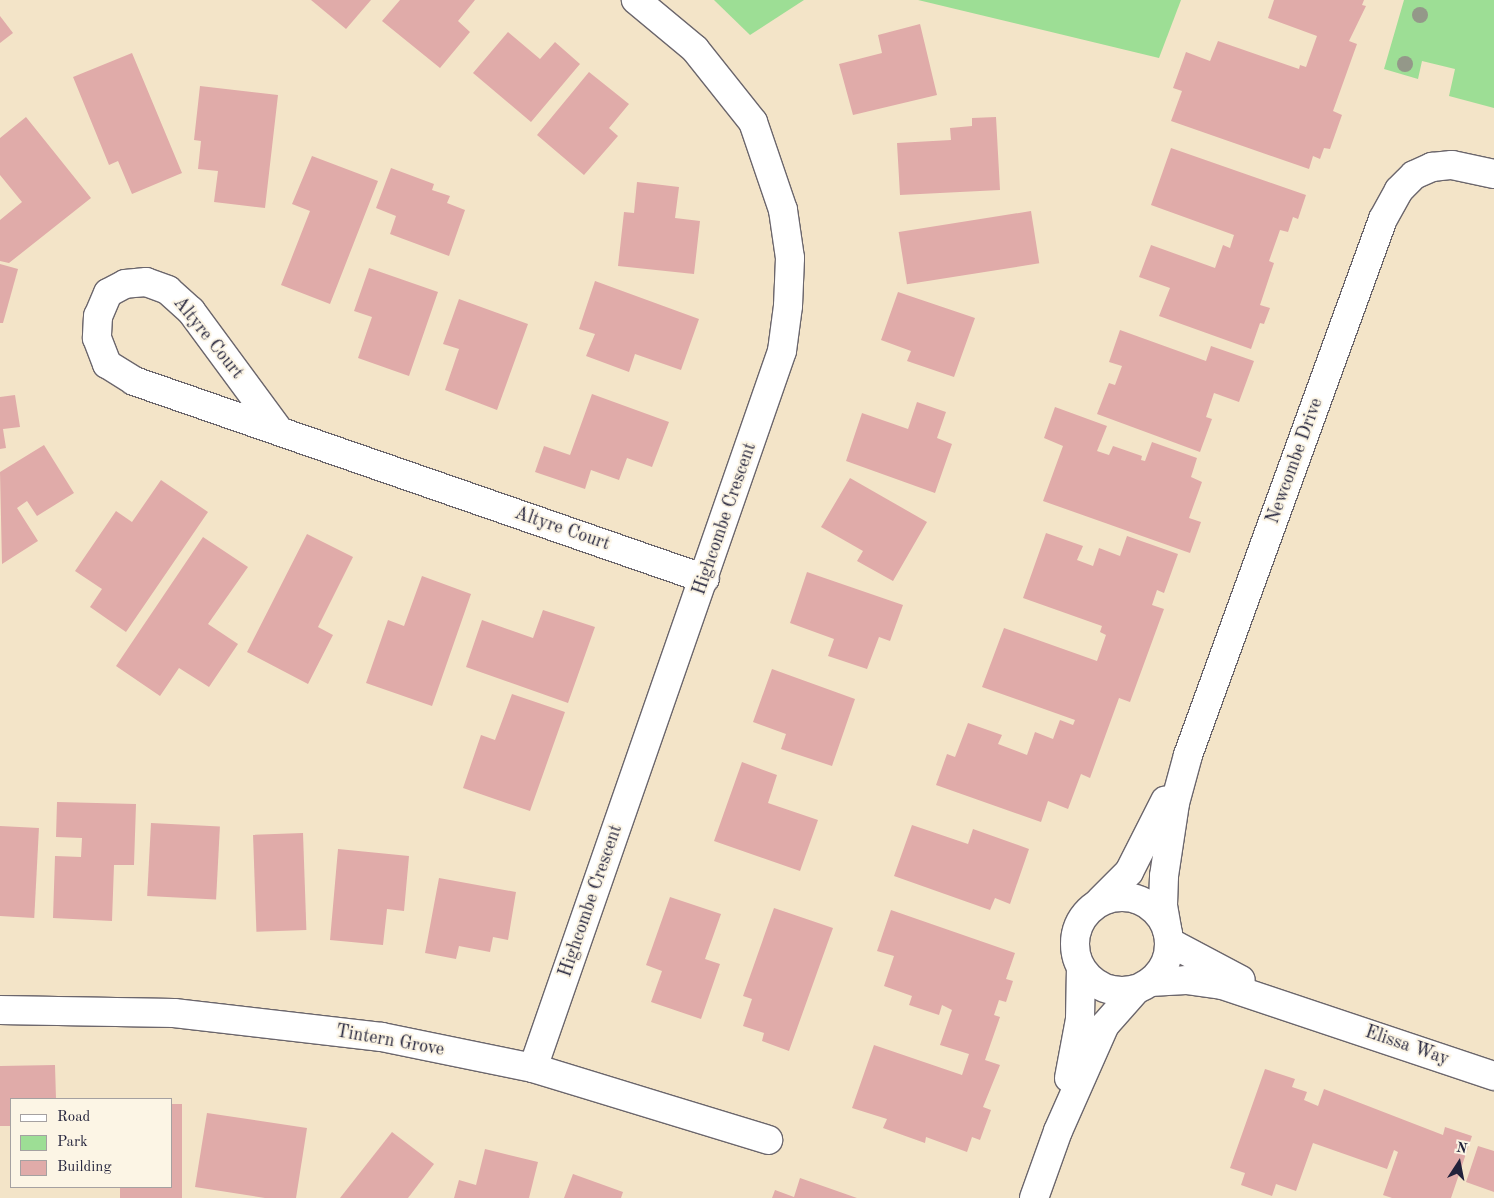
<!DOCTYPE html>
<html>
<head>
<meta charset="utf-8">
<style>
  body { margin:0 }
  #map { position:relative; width:1494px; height:1198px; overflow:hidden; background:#f3e4c8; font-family:"Old Standard TT",serif }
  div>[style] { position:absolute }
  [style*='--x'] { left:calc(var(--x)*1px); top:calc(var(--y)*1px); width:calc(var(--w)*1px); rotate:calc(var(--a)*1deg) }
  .green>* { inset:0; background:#9dde95 }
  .building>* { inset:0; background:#e0aba9; transform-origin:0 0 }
  .roads { filter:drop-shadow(1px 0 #6b666c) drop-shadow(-1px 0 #6b666c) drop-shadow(0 1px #6b666c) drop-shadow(0 -1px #6b666c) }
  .minor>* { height:28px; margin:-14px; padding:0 14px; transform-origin:14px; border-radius:14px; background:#fff }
  .minor>.ring { margin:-14px; padding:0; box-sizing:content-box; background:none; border:28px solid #fff; border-radius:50% }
  .trees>* { width:16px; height:16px; margin:-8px; border-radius:50%; background:#949889 }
  span { translate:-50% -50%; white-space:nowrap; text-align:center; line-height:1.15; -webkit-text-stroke:4px #fcf5e5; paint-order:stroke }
  .street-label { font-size:18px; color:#22223b }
  .legend { position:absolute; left:10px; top:1098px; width:162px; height:90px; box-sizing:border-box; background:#fcf5e5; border:1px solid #a5a1a1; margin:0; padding:6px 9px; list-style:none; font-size:15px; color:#22223b }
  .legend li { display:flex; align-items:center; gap:10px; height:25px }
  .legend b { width:25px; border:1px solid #a5a1a1 }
  .north { position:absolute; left:1434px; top:1138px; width:50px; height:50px; -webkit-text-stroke:4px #fcf5e5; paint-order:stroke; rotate:11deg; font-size:14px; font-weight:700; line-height:20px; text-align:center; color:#22223b }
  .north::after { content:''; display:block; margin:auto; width:18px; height:22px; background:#22223b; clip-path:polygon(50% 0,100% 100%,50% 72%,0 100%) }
</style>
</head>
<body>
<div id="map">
  <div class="green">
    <div style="clip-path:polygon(714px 0,804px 0,750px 35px)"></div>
    <div style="clip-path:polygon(918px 0,1181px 0,1159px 58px)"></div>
    <div style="clip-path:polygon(1404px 0,1494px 0,1494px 108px,1449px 96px,1455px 69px,1422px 61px,1418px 79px,1384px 69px)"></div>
  </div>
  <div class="building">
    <div style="clip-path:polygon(311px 0,371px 0,346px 29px)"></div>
    <div style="clip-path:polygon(400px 0,475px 0,458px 21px,470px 32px,440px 68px,382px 21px)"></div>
    <div style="clip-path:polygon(1274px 0,1364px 0,1362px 5px,1366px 6px,1349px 41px,1357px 44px,1333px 111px,1342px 115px,1330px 149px,1324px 148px,1320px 159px,1313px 156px,1309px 169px,1171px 121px,1182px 91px,1173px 88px,1186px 52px,1210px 61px,1218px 41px,1299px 69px,1300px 65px,1306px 67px,1317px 36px,1268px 18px)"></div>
    <div style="clip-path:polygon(0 16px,13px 33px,0 43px)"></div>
    <div style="clip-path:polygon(920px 24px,937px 95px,853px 115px,839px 64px,882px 53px,878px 35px)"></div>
    <div style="clip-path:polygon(508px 32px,540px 59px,555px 42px,580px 64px,531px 122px,473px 73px)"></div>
    <div style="clip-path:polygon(132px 53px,182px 173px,132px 194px,118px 161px,109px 165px,73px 77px)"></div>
    <div style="clip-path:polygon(589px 72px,629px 104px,609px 128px,618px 136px,584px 175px,537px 135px)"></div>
    <div style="clip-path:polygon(200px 86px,278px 95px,265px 208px,214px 202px,218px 171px,198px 169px,201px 141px,194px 140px)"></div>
    <div style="clip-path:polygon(26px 117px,91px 198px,9px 263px,0 261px,0 220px,22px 202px,0 175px,0 138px)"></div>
    <div style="clip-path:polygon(996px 117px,1000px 190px,900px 195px,897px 143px,951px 140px,950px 128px,972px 126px,972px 118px)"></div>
    <div style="clip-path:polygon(1171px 148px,1306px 195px,1298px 219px,1293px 217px,1288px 232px,1280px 230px,1269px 261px,1274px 263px,1260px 305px,1270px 308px,1264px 324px,1260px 323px,1251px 349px,1159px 316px,1170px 288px,1139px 277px,1151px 245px,1215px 268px,1223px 245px,1230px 248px,1234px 235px,1151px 205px)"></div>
    <div style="clip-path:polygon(312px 156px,378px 181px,330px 304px,281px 285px,310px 211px,292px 204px)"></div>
    <div style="clip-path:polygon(391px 168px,434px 184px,432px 190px,450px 196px,447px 203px,465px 210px,449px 256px,390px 234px,396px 216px,376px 208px)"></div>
    <div style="clip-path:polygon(637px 182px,679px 187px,675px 218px,700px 221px,694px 274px,618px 266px,624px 212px,634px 213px)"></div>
    <div style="left:1031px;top:211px;width:53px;height:134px;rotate:81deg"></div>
    <div style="clip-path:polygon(0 264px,18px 269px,3px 323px,0 323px)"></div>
    <div style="clip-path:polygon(369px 268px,438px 292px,409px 376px,358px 358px,372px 317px,354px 311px)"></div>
    <div style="clip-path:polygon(595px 281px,699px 319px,681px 370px,635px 354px,629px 372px,586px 356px,595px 334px,579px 329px)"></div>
    <div style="clip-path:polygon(898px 292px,975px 318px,954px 377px,907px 361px,911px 351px,881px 340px)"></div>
    <div style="clip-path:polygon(459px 299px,528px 324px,497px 410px,445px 390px,459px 349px,443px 344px)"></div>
    <div style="clip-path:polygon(1120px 330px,1206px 361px,1211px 346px,1254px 361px,1239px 402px,1214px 393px,1206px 417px,1212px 419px,1200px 452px,1097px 414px,1109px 383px,1115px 385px,1122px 366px,1109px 362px)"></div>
    <div style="clip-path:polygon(592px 394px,669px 422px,652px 467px,627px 458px,619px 480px,591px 470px,585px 489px,535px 472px,544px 446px,570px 455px)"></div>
    <div style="clip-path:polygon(15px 395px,20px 427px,3px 429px,6px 448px,0 449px,0 397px)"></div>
    <div style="clip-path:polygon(917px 402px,946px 412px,937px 438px,952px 444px,935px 493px,846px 461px,862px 413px,908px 429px)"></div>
    <div style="clip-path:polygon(1055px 407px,1107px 426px,1097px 451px,1109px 455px,1113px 446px,1142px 456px,1141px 460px,1145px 461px,1152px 442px,1197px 458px,1191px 477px,1202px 482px,1189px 518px,1201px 522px,1190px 553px,1043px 501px,1063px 446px,1044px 438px)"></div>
    <div style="clip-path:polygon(44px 445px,74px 493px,37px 516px,27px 501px,17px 508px,38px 541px,2px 564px,0 472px)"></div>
    <div style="clip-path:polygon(850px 478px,927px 522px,893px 581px,857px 561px,863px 551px,821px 527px)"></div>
    <div style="clip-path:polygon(161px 480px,208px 512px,126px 632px,90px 607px,102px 589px,75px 571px,116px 511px,132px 522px)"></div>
    <div style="clip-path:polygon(1046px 533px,1083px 546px,1077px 560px,1093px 566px,1099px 548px,1120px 556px,1127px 536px,1178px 554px,1164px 593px,1157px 590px,1152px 605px,1164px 609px,1130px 702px,1119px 698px,1090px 778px,1081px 774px,1068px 809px,1048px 801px,1041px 822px,936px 785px,947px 754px,955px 757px,968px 723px,1002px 735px,998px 744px,1027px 755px,1035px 732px,1053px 739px,1060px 720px,1073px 725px,1075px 720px,982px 687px,1004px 628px,1097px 661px,1106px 635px,1100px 632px,1102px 626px,1023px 598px)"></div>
    <div style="clip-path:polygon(307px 534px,353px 557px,318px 627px,333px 635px,308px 684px,247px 652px)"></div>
    <div style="clip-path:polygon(203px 537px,248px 567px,208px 624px,238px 644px,209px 687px,179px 668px,160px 696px,116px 666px)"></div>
    <div style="clip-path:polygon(807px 572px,903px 605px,890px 641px,879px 637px,867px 669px,828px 656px,834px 639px,790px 623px)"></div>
    <div style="clip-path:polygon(422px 576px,471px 594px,432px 706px,366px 683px,388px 620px,404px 626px)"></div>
    <div style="clip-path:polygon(543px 610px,595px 627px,568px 703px,466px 667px,482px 620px,533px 638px)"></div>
    <div style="clip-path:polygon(772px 669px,855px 699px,832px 766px,781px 749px,786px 734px,753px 722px)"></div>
    <div style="clip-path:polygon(512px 694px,565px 712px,530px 811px,463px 788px,481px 735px,495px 740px)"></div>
    <div style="clip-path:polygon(742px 762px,777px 775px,768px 803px,818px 820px,800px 871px,714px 841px)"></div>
    <div style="clip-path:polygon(57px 802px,136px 804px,134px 865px,114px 865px,112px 921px,53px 918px,55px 856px,81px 857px,82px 838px,56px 837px)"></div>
    <div style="left:151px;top:823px;width:69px;height:73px;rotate:3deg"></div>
    <div style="clip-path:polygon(912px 825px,968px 844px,973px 829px,1029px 849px,1010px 904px,995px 898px,990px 910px,894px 876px)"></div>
    <div style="left:0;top:826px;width:39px;height:90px;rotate:3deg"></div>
    <div style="left:303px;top:833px;width:97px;height:50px;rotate:88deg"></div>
    <div style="clip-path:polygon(338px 849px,409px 856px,404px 911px,387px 909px,383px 945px,330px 940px)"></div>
    <div style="clip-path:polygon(439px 878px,516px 892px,508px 940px,493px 937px,490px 952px,459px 946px,456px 959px,425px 953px)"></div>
    <div style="clip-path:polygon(670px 897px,721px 914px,705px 959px,720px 964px,701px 1019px,651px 1002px,662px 971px,646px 965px)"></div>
    <div style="clip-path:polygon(774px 908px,833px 928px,789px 1051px,762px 1041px,764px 1033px,743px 1026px,752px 999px,743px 996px)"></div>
    <div style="clip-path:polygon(891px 910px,1015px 953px,1006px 979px,1013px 981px,1006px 1002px,999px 1000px,994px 1015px,1000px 1017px,985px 1060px,1000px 1065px,983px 1107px,991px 1110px,980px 1140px,972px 1137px,967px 1152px,926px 1137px,925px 1143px,883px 1128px,887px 1119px,852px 1108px,874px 1045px,962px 1075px,969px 1054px,940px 1045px,952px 1010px,942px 1005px,939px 1015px,909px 1005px,912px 996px,884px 986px,894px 956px,877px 951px)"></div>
    <div style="clip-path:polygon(55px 1065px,56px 1099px,11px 1099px,11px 1126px,0 1126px,0 1066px)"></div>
    <div style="clip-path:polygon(1265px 1069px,1295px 1079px,1292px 1087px,1307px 1092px,1304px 1100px,1318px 1106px,1324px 1089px,1443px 1135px,1445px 1127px,1472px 1136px,1451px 1198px,1392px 1198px,1383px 1195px,1398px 1152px,1394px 1150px,1387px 1169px,1313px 1143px,1296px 1191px,1276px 1184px,1272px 1196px,1241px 1185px,1245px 1173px,1230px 1168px)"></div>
    <div style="clip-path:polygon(171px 1104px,182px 1104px,182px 1198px,120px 1198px,120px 1187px,171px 1187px)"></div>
    <div style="clip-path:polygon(207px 1113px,307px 1128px,296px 1198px,265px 1198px,195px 1187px)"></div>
    <div style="clip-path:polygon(392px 1132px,434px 1164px,408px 1198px,340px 1198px)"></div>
    <div style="clip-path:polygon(1478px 1146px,1494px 1151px,1494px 1192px,1466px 1182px)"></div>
    <div style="clip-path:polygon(485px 1149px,538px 1162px,529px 1198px,454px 1198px,459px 1180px,476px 1185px)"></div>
    <div style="clip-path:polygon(573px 1174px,623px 1192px,621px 1198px,564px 1198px)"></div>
    <div style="clip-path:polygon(800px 1178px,857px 1198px,772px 1198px,775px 1190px,794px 1197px)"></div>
  </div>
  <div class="roads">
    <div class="minor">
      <div style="--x:278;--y:429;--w:147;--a:-126.4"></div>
      <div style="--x:191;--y:311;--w:31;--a:-138"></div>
      <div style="--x:168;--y:290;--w:23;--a:-160"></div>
      <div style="--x:146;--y:282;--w:21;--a:175"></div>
      <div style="--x:125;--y:284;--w:19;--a:152"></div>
      <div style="--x:108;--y:293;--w:25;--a:113"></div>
      <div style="--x:98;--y:316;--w:22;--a:93"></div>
      <div style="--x:97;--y:338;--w:28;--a:69"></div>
      <div style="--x:107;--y:364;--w:32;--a:32"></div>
      <div style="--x:134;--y:381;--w:604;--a:19.12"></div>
      <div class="ring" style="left:1075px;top:897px;width:66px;height:66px"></div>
      <div style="--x:1100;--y:901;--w:41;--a:-45"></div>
      <div style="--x:1129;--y:872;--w:80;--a:-63.1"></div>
      <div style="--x:1168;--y:934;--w:29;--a:-100"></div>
      <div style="--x:1163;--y:905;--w:29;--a:-88"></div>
      <div style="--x:1164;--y:876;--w:74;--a:-81.4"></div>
      <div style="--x:1175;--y:803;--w:50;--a:-74.8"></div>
      <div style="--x:1188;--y:755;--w:570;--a:-70.01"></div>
      <div style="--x:1383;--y:219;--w:33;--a:-61"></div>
      <div style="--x:1399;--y:190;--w:21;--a:-45"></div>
      <div style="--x:1414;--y:175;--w:20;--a:-24"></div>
      <div style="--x:1432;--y:167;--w:20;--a:-6"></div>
      <div style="--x:1452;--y:165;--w:43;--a:12.1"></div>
      <div style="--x:1169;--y:942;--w:81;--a:27.8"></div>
      <div style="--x:1150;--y:982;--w:36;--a:-3"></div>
      <div style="--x:1186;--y:980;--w:36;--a:8"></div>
      <div style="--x:1222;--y:985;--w:287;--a:18.5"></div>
      <div style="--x:0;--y:1010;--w:174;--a:1"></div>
      <div style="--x:174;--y:1013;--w:209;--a:6.6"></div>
      <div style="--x:382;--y:1037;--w:154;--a:11.6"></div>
      <div style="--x:533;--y:1068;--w:246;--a:17"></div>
      <div style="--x:533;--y:1068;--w:759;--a:-70.85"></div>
      <div style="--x:782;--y:351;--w:45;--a:-82.4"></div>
      <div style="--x:788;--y:306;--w:48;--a:-87.6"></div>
      <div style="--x:790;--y:258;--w:49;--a:-98.3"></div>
      <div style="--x:783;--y:210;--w:93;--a:-108.8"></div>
      <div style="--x:753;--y:122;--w:93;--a:-128.5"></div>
      <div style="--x:695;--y:49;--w:77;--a:-140.3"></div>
      <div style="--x:1069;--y:1078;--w:60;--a:-79.4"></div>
      <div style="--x:1080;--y:1019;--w:50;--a:-88.9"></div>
      <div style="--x:1034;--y:1198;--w:71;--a:-70.3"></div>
      <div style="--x:1058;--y:1131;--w:116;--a:-66.1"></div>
      <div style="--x:1105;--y:1025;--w:47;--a:-48.5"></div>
    </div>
  </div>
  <div class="trees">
    <div style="left:1420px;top:15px"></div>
    <div style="left:1405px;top:64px"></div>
  </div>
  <div class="street-label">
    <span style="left:208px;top:338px;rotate:51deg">Altyre Court</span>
    <span style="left:1295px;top:461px;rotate:-70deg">Newcombe Drive</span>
    <span style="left:725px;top:519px;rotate:-71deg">Highcombe Crescent</span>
    <span style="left:562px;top:529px;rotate:19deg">Altyre Court</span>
    <span style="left:591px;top:901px;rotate:-71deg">Highcombe Crescent</span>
    <span style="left:390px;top:1041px;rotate:10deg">Tintern Grove</span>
    <span style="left:1407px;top:1046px;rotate:19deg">Elissa Way</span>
  </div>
  <ul class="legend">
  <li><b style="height:6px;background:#fff"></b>Road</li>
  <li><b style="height:14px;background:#9dde95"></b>Park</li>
  <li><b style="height:14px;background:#e0aba9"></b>Building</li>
  </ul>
  <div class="north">N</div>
</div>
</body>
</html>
